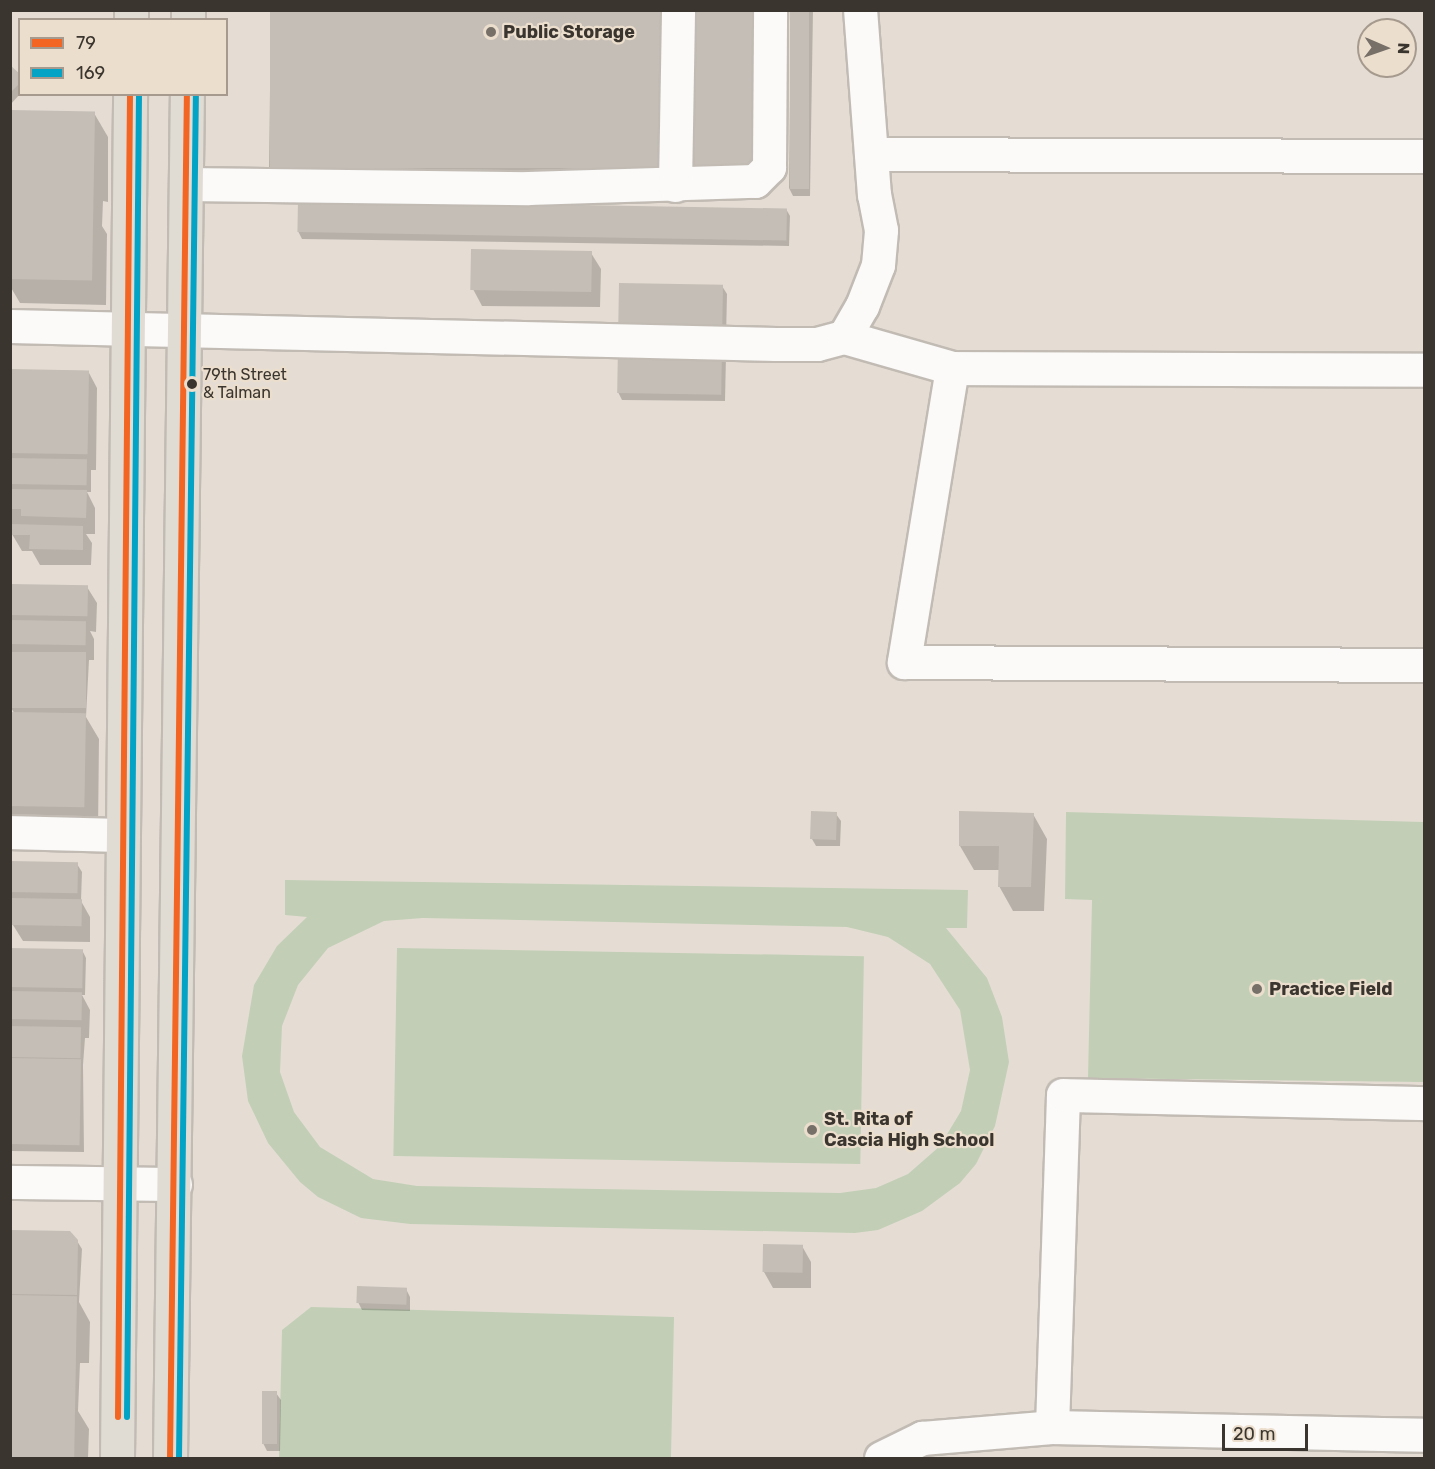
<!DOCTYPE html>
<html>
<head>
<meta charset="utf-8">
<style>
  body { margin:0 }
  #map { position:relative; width:1435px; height:1469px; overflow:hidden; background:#e5ddd4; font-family:Rubik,sans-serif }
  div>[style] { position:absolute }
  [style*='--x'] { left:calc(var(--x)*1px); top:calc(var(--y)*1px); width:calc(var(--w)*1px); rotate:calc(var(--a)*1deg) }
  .green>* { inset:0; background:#c2cfb6; transform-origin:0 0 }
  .shadow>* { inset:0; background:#0003 }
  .building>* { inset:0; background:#c4beb6; transform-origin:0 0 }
  .roads { filter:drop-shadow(2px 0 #c1bbb4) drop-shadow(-2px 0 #c1bbb4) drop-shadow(0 2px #c1bbb4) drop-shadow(0 -2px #c1bbb4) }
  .minor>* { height:33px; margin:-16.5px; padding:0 16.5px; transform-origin:16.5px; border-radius:16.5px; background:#fbfaf9 }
  .major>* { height:33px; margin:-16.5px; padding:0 16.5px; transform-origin:16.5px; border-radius:16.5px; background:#e0dcd4 }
  .bus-1>* { height:6px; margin:-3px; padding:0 3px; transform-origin:3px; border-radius:3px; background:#f26522 }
  .bus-2>* { height:6px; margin:-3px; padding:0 3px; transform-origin:3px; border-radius:3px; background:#03a3c6 }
  .dots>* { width:16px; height:16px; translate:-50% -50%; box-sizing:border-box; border:3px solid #ecdecd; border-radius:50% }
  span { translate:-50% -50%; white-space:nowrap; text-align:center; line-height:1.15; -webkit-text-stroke:4.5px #ecdecd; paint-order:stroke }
  .bus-label { font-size:16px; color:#3a352e }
  .left { translate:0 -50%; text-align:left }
  .poi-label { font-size:18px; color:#3a352e; font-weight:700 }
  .frame { position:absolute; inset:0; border:12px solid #3a352e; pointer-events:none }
  .legend { position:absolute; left:18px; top:18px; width:210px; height:78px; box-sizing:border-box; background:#ecdecd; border:2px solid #a59a8d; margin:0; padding:8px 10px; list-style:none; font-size:18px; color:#3a352e }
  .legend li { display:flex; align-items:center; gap:12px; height:30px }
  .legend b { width:30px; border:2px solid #a59a8d }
  .north { position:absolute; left:1357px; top:18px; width:60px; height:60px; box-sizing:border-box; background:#ecdecd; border:2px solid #a59a8d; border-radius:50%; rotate:92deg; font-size:16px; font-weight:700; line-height:24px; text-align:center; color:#3a352e }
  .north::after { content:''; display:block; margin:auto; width:21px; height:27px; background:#767068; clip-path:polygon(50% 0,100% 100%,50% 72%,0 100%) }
  .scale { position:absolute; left:1222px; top:1424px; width:86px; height:27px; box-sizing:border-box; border:3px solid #3a352e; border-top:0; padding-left:8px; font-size:18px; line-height:21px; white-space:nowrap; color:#3a352e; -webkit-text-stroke:4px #ecdecd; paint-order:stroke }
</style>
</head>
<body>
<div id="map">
  <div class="green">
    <div style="clip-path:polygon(1066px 812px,1424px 822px,1424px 1082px,1088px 1078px,1092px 900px,1065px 899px)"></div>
    <div style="clip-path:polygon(evenodd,285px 880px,968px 890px,967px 928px,946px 928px,987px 978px,1002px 1017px,1009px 1062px,995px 1126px,976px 1164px,960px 1183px,922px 1211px,878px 1230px,855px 1233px,410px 1224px,361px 1218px,318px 1197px,300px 1182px,268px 1143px,248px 1101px,242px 1056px,254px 985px,277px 946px,307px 917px,285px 915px,285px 880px,423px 918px,847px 927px,888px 937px,930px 964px,960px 1010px,970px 1070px,961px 1111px,940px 1146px,908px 1174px,876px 1188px,840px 1193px,417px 1186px,373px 1179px,320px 1147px,294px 1112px,280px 1072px,282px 1026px,298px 985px,328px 948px,384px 921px,423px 918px)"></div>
    <div style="left:397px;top:948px;width:467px;height:208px;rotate:1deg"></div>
    <div style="clip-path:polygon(311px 1307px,674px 1317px,671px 1458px,279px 1458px,282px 1330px)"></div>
  </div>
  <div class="shadow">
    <div style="clip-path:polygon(271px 10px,669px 10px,666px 190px,278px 184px,269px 168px)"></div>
    <div style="clip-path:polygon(791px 10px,813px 10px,810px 196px,793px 196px,789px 188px)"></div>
    <div style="clip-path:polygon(10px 67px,20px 76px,20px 94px,10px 105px)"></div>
    <div style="clip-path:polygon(94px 113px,108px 137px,108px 202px,103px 201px,102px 226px,107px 234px,106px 305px,20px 303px,10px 286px,10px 208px)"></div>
    <div style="clip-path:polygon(786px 209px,790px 216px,789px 246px,302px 239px,298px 231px)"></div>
    <div style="clip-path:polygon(591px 253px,601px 269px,600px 307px,482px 306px,473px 289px)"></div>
    <div style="clip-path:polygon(722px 286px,727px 294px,726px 339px,624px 337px)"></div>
    <div style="clip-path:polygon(726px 356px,725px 401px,622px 400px,618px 392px)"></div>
    <div style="clip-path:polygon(10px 370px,88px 371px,97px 388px,96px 470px,91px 470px,91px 492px,87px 492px,95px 508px,95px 534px,86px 534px,92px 543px,91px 565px,40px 565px,32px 551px,22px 551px,12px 534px)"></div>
    <div style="clip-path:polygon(10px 585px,87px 587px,97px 603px,96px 632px,90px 631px,94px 639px,94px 660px,89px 660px,86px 717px,99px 739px,98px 832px,10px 830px,10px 714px,15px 714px,11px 708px)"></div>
    <div style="clip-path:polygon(836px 814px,841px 821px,840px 846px,816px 846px,812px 839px)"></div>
    <div style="clip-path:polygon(1033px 814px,1047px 839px,1044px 911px,1013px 911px,999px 886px,1000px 870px,974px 870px,960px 846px)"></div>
    <div style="clip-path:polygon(10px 863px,77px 864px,82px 872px,81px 901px,90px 917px,90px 942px,23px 941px,13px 925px)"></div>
    <div style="clip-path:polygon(10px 949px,82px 950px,86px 958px,85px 995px,82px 995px,90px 1010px,89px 1038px,85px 1038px,83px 1065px,84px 1152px,10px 1151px)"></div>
    <div style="clip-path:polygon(10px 1232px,77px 1241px,82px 1249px,79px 1302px,90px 1322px,89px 1363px,80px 1363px,78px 1411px,89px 1429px,88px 1458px,10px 1458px)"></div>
    <div style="clip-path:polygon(802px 1246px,811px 1262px,811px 1288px,773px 1288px,764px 1272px)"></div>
    <div style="clip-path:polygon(406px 1289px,410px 1297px,410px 1311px,362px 1310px,358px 1302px)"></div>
    <div style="clip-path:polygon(276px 1393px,281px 1400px,280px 1451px,267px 1451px,263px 1443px)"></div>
  </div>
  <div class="building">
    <div style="left:270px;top:10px;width:390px;height:158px"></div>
    <div style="left:692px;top:10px;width:65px;height:156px"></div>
    <div style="left:790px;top:10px;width:19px;height:179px"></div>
    <div style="clip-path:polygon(10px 65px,20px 74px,20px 83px,10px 93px)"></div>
    <div style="left:10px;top:110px;width:85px;height:169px;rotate:1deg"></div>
    <div style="left:298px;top:200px;width:489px;height:32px;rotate:1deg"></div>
    <div style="left:471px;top:249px;width:121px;height:41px;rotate:1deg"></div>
    <div style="left:619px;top:283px;width:104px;height:47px;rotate:1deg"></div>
    <div style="left:618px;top:346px;width:104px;height:47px;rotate:1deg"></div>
    <div style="left:10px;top:369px;width:79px;height:84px;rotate:1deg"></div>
    <div style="left:10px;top:458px;width:77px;height:26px;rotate:1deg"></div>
    <div style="clip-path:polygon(10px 489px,87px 490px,86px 518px,21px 516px,21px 509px,10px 509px)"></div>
    <div style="clip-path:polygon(11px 524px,83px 526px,83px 550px,29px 549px,30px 535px,11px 535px)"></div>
    <div style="left:10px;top:584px;width:78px;height:31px;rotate:1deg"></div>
    <div style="left:10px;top:620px;width:76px;height:24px;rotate:1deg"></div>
    <div style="left:11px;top:652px;width:75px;height:56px"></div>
    <div style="left:10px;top:712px;width:76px;height:94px;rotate:1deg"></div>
    <div style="left:811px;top:811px;width:26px;height:28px;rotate:2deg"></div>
    <div style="clip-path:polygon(959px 811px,1034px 813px,1031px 887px,998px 887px,999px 846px,959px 846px)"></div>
    <div style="left:10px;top:861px;width:68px;height:31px;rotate:1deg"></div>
    <div style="left:12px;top:898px;width:70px;height:27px;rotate:1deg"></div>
    <div style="left:10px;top:948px;width:73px;height:39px;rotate:1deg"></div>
    <div style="left:10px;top:991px;width:72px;height:28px;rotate:1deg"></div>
    <div style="left:10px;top:1026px;width:71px;height:31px;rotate:1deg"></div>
    <div style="left:10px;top:1058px;width:71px;height:86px;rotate:1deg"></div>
    <div style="clip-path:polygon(10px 1230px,70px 1231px,78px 1240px,77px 1295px,10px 1294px)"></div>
    <div style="left:763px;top:1244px;width:40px;height:28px;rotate:1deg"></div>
    <div style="left:357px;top:1286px;width:50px;height:17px;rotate:2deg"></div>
    <div style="left:10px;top:1295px;width:67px;height:163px;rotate:1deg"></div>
    <div style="left:262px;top:1391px;width:15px;height:53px"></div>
  </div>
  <div class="roads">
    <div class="minor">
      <div style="--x:871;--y:154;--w:553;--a:0.21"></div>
      <div style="--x:186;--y:184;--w:342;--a:0.7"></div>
      <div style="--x:528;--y:188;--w:227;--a:-1.8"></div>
      <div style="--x:755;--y:181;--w:20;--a:-45"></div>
      <div style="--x:769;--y:167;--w:157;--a:-89.6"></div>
      <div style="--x:675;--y:185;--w:175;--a:-89"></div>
      <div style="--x:10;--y:326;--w:766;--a:1.35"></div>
      <div style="--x:776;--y:344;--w:41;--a:0"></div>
      <div style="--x:817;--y:344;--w:28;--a:-15"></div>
      <div style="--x:844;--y:337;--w:36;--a:-60"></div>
      <div style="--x:862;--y:306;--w:44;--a:-68.7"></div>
      <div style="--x:878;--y:265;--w:35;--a:-85"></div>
      <div style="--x:881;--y:230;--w:36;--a:-101"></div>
      <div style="--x:874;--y:195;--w:186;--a:-94.3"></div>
      <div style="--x:844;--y:337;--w:112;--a:16"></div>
      <div style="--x:952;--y:368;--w:472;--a:0.2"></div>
      <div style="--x:952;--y:368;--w:298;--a:99.3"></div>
      <div style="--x:904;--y:662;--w:520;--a:0.33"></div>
      <div style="--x:10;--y:832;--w:113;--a:1.5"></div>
      <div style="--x:10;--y:1182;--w:165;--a:0.7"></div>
      <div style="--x:1052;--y:1427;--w:332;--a:-88.1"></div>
      <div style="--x:1063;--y:1095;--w:361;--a:1.3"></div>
      <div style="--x:881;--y:1458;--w:46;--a:-26"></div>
      <div style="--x:922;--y:1438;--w:130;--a:-4.8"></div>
      <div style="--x:1052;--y:1427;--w:372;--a:1.2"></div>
    </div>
    <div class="major">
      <div style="--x:188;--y:10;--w:10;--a:90"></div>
      <div style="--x:131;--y:20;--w:10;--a:-90"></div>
      <div style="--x:117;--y:1458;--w:1364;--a:-89.45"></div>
      <div style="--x:170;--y:1458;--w:1364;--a:-89.29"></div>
    </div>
  </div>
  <div class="bus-1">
    <div style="--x:118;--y:1417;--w:1323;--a:-89.48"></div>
    <div style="--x:170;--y:1458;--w:1364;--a:-89.29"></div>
  </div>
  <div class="bus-2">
    <div style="--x:127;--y:1417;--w:1323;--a:-89.48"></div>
    <div style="--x:179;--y:1458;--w:1364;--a:-89.29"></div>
  </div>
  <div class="dots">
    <div style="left:491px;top:32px;background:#767068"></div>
    <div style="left:192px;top:384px;background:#3a352e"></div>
    <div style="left:1257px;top:989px;background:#767068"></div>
    <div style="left:812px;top:1130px;background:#767068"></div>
  </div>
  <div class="bus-label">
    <span class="left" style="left:203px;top:384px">79th Street<br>&amp; Talman</span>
  </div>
  <div class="poi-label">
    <span class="left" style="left:503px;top:32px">Public Storage</span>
    <span class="left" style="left:1269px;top:989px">Practice Field</span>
    <span class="left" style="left:824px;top:1130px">St. Rita of<br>Cascia High School</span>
  </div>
  <div class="frame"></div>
  <ul class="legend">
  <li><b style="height:8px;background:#f26522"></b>79</li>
  <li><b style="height:8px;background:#03a3c6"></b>169</li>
  </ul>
  <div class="north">N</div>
  <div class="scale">20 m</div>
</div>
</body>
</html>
